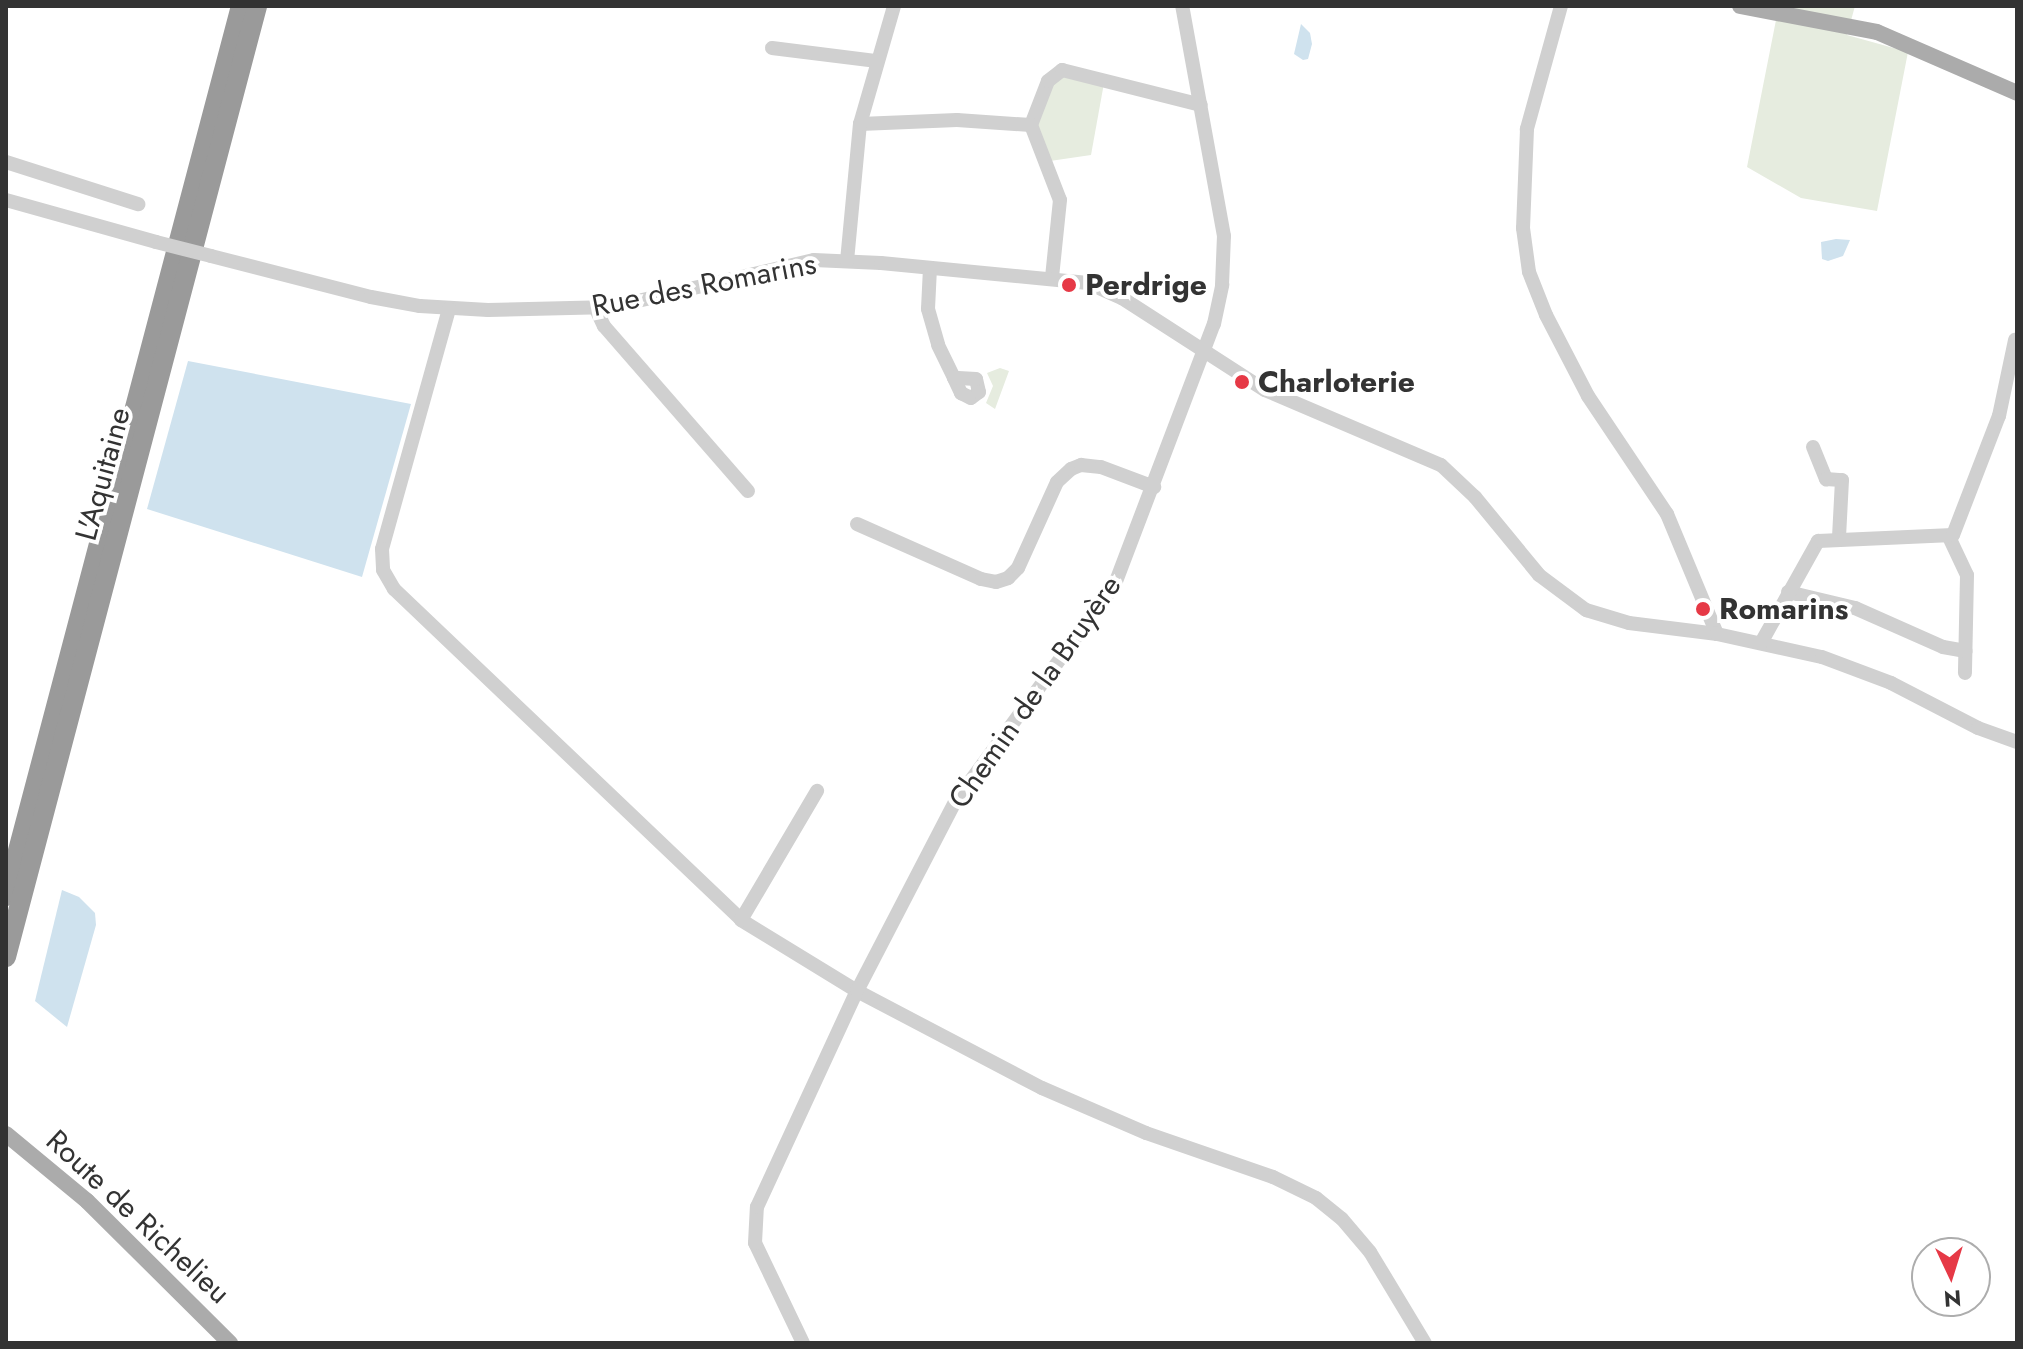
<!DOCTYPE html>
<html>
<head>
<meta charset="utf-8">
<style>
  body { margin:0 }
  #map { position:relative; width:2023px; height:1349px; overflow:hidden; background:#fff; font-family:Jost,sans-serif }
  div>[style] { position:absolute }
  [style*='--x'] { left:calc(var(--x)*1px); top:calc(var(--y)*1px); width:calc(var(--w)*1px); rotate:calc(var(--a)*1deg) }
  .green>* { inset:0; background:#e6ecdf }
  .water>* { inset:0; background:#cfe2ee }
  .minor>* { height:14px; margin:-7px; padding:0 7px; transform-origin:7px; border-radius:7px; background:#d0d0d0 }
  .major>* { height:16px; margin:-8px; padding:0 8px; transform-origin:8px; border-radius:8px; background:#ababab }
  .highway>* { height:20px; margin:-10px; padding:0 10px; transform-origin:10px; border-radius:10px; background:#9a9a9a }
  .minor-bridge>* { height:14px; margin:-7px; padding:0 7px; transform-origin:7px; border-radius:7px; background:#d0d0d0 }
  .dots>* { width:22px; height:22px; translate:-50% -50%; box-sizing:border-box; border:4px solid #fff; border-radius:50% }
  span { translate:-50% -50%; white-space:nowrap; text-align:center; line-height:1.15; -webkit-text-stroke:8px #fff; paint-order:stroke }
  .street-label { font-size:30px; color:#333 }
  .poi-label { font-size:30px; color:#333; font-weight:700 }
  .left { translate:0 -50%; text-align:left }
  .frame { position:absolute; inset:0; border:8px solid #333; pointer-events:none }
  .north { position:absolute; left:1911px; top:1237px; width:80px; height:80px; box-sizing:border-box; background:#fff; border:2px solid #adadad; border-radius:50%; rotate:176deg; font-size:22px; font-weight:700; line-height:32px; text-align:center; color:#333 }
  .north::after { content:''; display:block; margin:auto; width:28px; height:36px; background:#e63946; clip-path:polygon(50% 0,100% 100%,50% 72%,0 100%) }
</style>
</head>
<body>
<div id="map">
  <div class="green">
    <div style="clip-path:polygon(1752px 6px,1855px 6px,1847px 35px,1908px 52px,1877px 211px,1801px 198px,1747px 167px,1777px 15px)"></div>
    <div style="clip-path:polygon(1059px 75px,1104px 83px,1091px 155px,1050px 161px,1037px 131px,1039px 111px)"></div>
    <div style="clip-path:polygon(1000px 368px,1009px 371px,995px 409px,986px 403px,993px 386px,987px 373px)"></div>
  </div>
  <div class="water">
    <div style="clip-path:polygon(1301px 24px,1310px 33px,1312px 44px,1308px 59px,1303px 60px,1294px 54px)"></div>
    <div style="clip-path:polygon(1836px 239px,1850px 240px,1843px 256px,1828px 261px,1822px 259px,1821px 242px)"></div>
    <div style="clip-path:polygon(188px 361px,411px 404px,362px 577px,147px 509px)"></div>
    <div style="clip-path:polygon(62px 890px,79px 897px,95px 913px,96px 925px,67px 1027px,35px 1001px)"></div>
  </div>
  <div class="minor">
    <div style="--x:1561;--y:6;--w:128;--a:105.5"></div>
    <div style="--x:1527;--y:129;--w:99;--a:92.3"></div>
    <div style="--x:1523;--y:228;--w:44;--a:82.2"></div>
    <div style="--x:1529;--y:272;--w:46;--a:68.4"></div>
    <div style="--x:1546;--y:315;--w:91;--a:62.6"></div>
    <div style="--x:1588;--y:396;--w:142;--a:56.2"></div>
    <div style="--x:1667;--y:514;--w:130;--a:67.4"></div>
    <div style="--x:772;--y:48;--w:106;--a:7.1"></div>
    <div style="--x:860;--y:124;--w:97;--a:-2.4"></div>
    <div style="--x:957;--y:120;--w:74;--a:3.9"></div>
    <div style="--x:1031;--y:125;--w:47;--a:-68.9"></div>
    <div style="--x:1048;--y:81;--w:18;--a:-38"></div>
    <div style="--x:1062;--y:70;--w:143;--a:14.1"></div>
    <div style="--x:1031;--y:125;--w:80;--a:68.9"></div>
    <div style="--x:1060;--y:200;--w:78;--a:95.9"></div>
    <div style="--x:6;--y:162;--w:139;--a:17.7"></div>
    <div style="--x:6;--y:200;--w:156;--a:15.6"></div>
    <div style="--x:211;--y:256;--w:165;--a:14.4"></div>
    <div style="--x:371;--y:297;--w:50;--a:10.4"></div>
    <div style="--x:420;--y:306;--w:68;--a:3.4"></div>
    <div style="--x:488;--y:310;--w:124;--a:-1.4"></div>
    <div style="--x:612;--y:307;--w:207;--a:-13.1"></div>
    <div style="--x:814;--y:260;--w:67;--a:2.6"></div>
    <div style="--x:881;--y:263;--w:208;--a:5.5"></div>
    <div style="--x:1088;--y:283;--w:37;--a:24"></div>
    <div style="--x:1122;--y:298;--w:170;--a:32.8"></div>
    <div style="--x:1265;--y:390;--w:191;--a:23.1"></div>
    <div style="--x:1441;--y:465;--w:47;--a:43.3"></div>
    <div style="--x:1475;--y:497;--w:101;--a:50.6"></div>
    <div style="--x:1539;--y:575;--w:59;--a:36.7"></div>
    <div style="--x:1586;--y:610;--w:45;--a:16.8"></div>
    <div style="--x:1629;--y:623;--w:89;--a:7.1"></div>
    <div style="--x:1717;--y:634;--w:107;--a:12.4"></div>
    <div style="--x:1822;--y:657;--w:74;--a:20.6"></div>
    <div style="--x:1891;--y:683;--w:98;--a:27.3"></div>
    <div style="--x:1978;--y:728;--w:41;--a:19.7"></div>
    <div style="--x:847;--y:261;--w:138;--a:-84.6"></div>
    <div style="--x:860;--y:124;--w:123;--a:-73.9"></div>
    <div style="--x:930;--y:268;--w:41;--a:92.8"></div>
    <div style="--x:928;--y:309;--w:37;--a:74"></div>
    <div style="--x:938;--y:345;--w:37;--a:64"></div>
    <div style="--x:954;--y:378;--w:17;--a:65"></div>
    <div style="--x:961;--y:393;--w:11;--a:27"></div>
    <div style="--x:971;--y:398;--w:10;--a:-37"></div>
    <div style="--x:979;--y:392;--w:13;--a:-103"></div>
    <div style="--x:976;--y:379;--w:22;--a:-177"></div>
    <div style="--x:449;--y:309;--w:249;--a:105.6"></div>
    <div style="--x:382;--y:549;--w:21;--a:87"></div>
    <div style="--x:383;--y:570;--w:22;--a:60"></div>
    <div style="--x:394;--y:589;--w:480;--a:43.6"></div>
    <div style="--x:741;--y:920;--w:136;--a:31.5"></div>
    <div style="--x:857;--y:991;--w:209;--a:27.7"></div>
    <div style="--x:1042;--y:1088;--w:113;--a:23.4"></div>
    <div style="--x:1146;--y:1133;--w:134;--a:19.1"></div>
    <div style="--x:1273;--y:1177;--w:48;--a:26"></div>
    <div style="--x:1316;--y:1198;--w:33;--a:39"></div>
    <div style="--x:1342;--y:1219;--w:43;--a:49.7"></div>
    <div style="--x:1370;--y:1252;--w:106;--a:58.9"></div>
    <div style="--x:596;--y:309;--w:19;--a:65"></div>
    <div style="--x:604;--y:326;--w:219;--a:48.9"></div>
    <div style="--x:1813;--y:447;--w:35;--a:68"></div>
    <div style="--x:1826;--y:479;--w:16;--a:4"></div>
    <div style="--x:1842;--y:480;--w:58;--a:93"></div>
    <div style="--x:857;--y:524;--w:136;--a:23.9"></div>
    <div style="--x:981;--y:579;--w:15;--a:11"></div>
    <div style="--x:996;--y:582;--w:13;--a:-18"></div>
    <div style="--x:1008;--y:578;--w:14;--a:-45"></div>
    <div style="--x:1018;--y:568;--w:94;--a:-65.6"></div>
    <div style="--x:1057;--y:482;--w:19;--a:-43"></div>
    <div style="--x:1071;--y:469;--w:11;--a:-22"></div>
    <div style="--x:1081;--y:465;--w:20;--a:6"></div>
    <div style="--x:1101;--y:467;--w:57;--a:20.7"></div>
    <div style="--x:1949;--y:537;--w:42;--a:64.7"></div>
    <div style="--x:1967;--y:575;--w:98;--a:91.2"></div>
    <div style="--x:1788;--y:592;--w:69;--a:13.4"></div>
    <div style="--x:1855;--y:608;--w:96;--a:23.9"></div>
    <div style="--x:1943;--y:647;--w:23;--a:10"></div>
    <div style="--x:1761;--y:643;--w:117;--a:-60.8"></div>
    <div style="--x:1818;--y:541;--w:135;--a:-2.5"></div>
    <div style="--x:1953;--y:535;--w:128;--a:-68.9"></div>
    <div style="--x:1999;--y:416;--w:78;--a:-78.1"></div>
    <div style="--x:741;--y:920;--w:150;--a:-59.5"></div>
    <div style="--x:803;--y:1343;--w:111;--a:-115.6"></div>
    <div style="--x:755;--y:1243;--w:36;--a:-87"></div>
    <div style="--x:757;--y:1207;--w:238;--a:-65.2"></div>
    <div style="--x:857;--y:991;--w:213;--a:-62.6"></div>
    <div style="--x:955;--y:802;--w:270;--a:-53.7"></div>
    <div style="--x:1115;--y:584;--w:278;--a:-69.2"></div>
    <div style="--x:1214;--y:324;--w:40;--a:-78"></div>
    <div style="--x:1222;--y:285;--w:49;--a:-87.7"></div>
    <div style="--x:1224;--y:236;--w:234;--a:-100.3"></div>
  </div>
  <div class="major">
    <div style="--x:1740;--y:6;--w:139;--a:10.7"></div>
    <div style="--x:1877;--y:32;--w:153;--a:23.5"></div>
    <div style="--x:6;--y:1134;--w:105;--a:39.6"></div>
    <div style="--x:87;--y:1201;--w:202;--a:44.8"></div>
  </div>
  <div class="highway">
    <div style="--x:6;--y:896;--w:921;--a:-75.21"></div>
    <div style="--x:6;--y:957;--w:984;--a:-75.21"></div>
  </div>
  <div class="minor-bridge">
    <div style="--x:156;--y:242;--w:57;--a:14.3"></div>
  </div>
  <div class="dots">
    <div style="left:1069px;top:285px;background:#e63946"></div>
    <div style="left:1242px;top:382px;background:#e63946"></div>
    <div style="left:1703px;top:609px;background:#e63946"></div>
  </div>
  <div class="street-label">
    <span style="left:704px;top:285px;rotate:-11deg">Rue des Romarins</span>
    <span style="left:103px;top:474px;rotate:-75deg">L'Aquitaine</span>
    <span style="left:1035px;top:692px;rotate:-55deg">Chemin de la Bruyère</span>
    <span style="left:138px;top:1217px;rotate:43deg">Route de Richelieu</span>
  </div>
  <div class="poi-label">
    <span class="left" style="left:1085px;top:285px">Perdrige</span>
    <span class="left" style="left:1258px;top:382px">Charloterie</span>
    <span class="left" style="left:1719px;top:609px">Romarins</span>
  </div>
  <div class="frame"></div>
  <div class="north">N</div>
</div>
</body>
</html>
